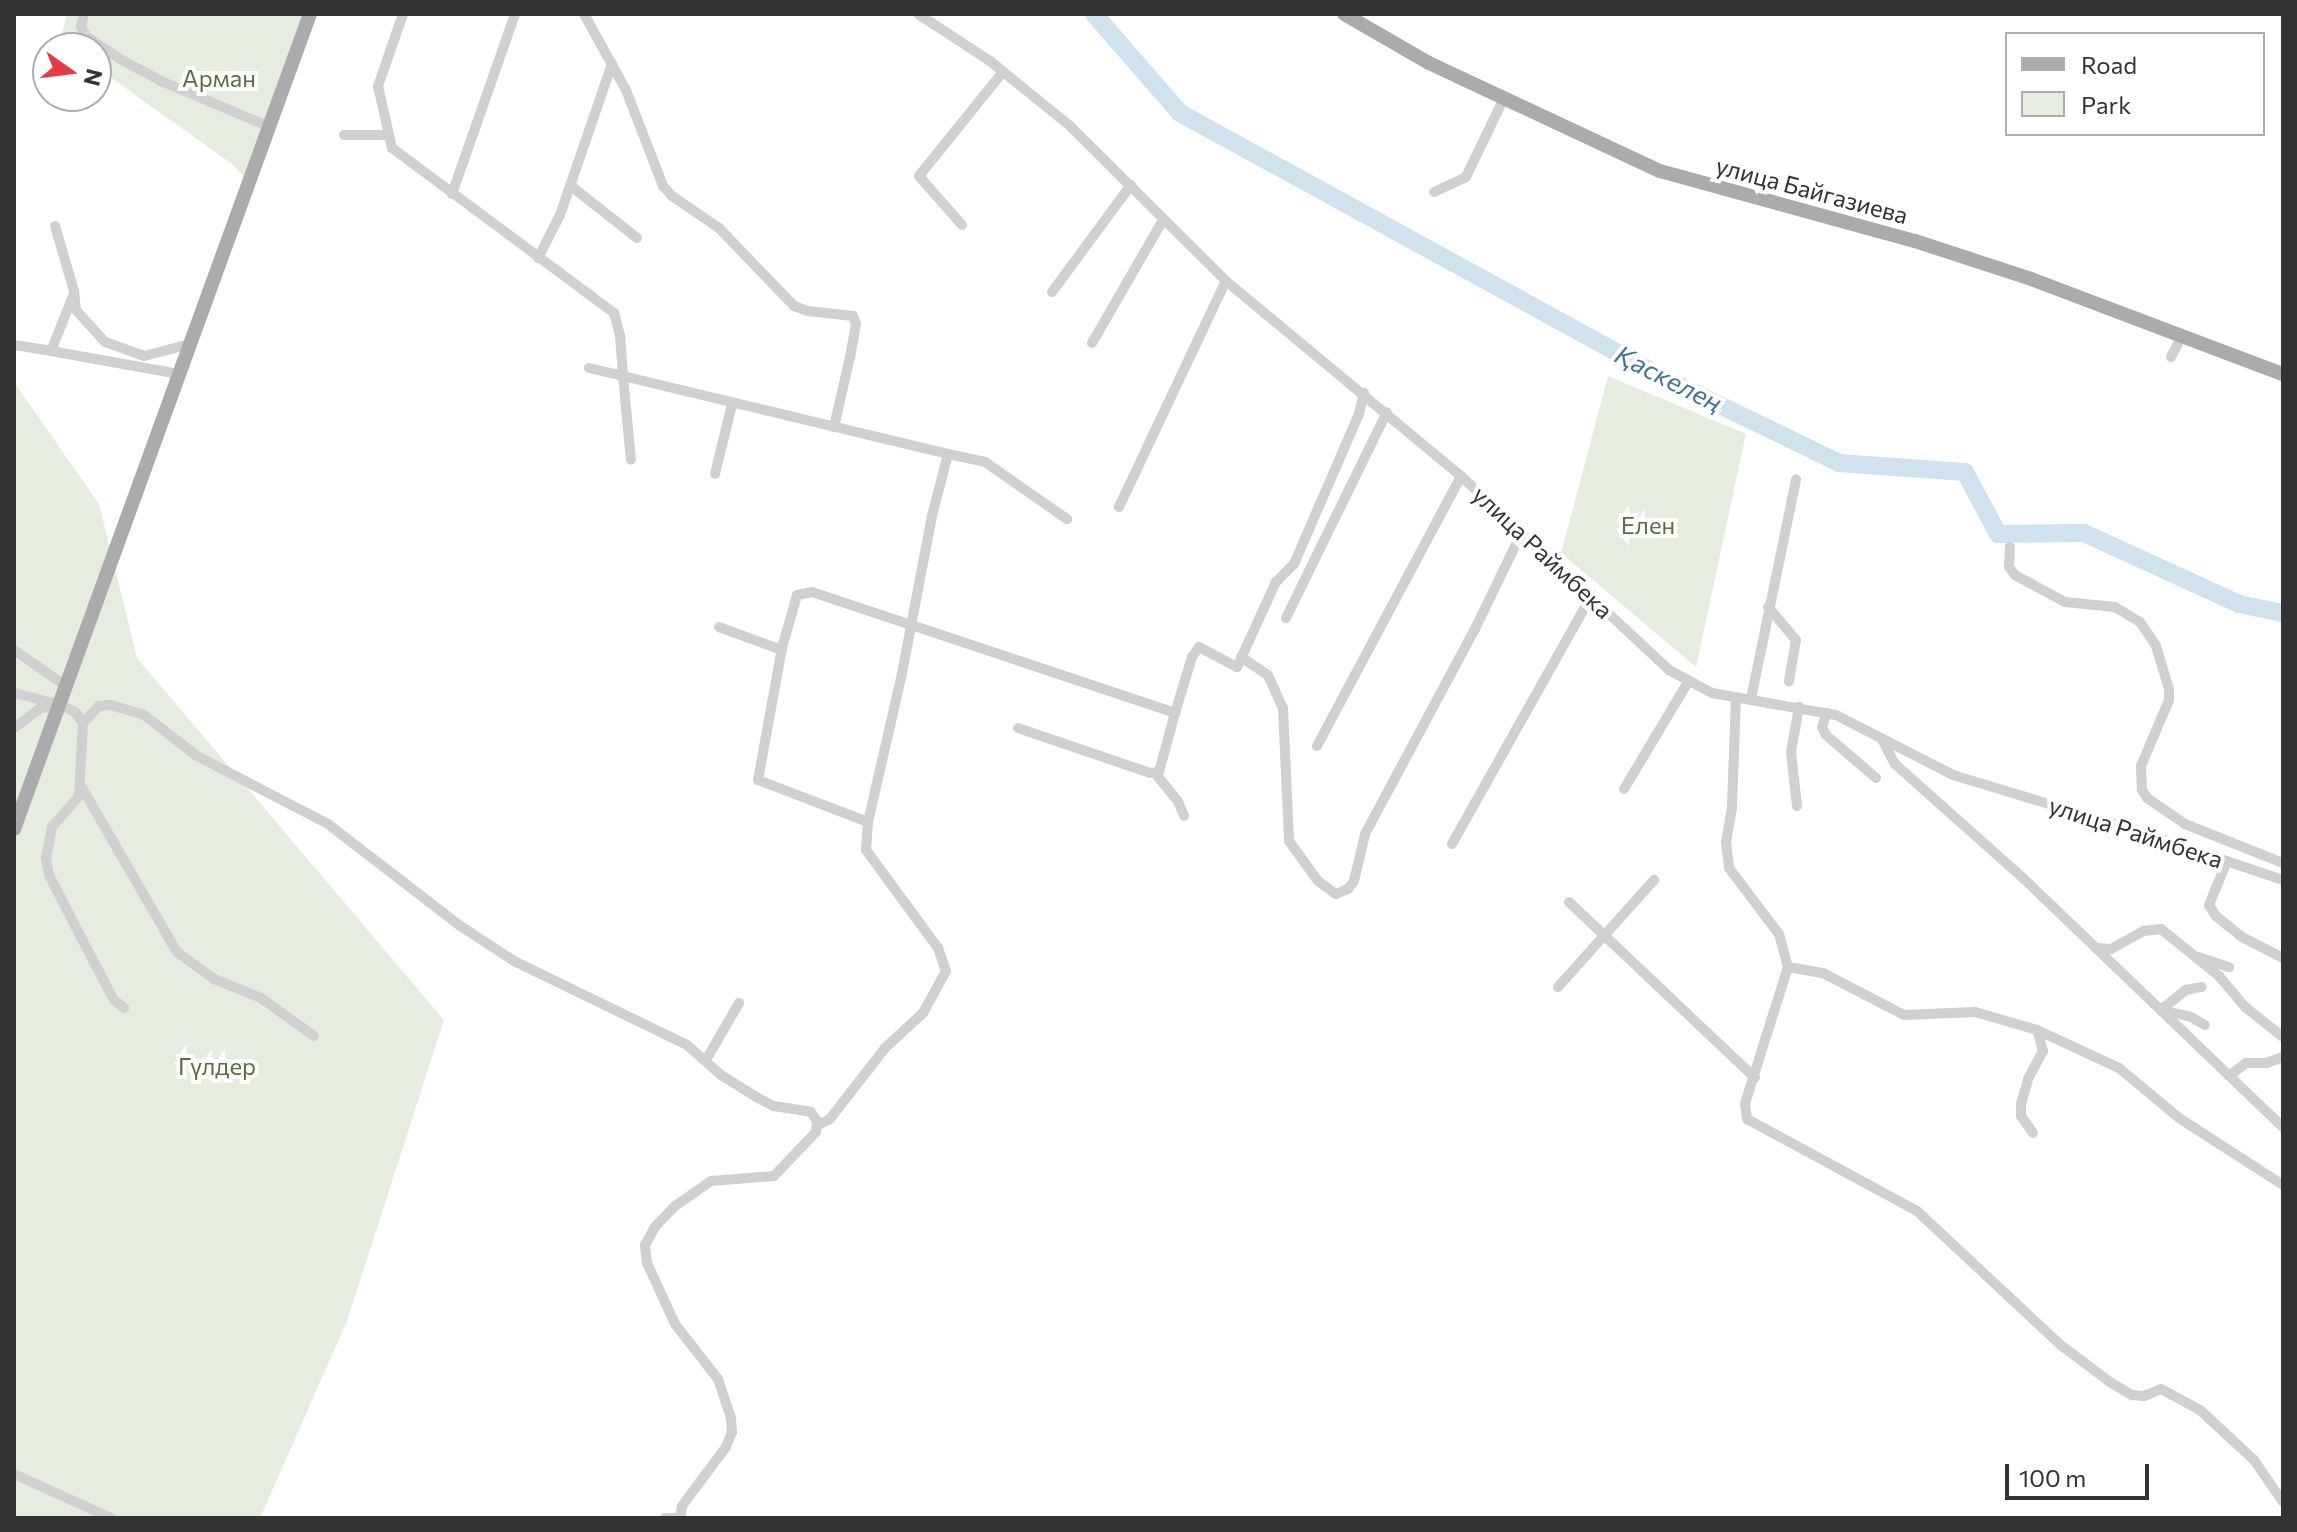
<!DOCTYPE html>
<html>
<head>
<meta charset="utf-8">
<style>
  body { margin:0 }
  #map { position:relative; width:2297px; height:1532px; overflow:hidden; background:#fff; font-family:Commissioner,sans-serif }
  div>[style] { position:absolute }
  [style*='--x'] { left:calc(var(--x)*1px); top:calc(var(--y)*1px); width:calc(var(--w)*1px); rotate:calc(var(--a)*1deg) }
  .green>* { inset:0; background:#e6ecdf }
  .river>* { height:18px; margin:-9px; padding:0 9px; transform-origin:9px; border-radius:9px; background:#cfe2ee }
  .minor>* { height:10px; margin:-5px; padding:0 5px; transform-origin:5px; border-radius:5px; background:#d0d0d0 }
  .major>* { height:14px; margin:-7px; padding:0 7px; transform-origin:7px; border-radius:7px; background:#ababab }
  span { translate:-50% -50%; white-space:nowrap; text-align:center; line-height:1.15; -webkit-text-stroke:8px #fff; paint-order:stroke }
  .park-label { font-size:24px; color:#56703f }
  .street-label { font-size:24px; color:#333 }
  .water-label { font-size:26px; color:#3f7597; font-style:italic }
  .frame { position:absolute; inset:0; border:16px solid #333; pointer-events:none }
  .legend { position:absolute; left:2005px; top:32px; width:260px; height:104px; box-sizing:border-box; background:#fff; border:2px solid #adadad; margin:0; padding:10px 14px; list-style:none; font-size:24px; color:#333 }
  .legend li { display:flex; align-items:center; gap:16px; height:40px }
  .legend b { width:40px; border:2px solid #adadad }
  .north { position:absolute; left:32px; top:32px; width:80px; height:80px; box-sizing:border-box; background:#fff; border:2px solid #adadad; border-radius:50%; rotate:104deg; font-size:22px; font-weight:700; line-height:32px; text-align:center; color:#333 }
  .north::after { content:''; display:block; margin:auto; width:28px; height:36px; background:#e63946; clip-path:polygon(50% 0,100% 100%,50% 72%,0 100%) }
  .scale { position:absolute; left:2005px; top:1464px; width:144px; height:36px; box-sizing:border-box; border:4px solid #333; border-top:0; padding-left:10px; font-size:24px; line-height:28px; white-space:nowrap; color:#333; -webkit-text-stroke:6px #fff; paint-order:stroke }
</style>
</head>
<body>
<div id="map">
  <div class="green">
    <div style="clip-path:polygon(67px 14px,310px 14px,249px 182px,232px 164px,96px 67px,96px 48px,69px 48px,60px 41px)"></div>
    <div style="clip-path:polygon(1608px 376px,1746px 434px,1696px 667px,1561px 553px)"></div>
    <div style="clip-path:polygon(14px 382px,99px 504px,137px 658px,444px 1020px,347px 1321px,260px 1518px,14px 1518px)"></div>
  </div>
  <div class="river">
    <div style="--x:1094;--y:14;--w:131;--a:49"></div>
    <div style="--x:1180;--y:113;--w:547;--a:28.72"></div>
    <div style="--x:1660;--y:376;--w:199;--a:25.9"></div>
    <div style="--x:1839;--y:463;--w:126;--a:4.1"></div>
    <div style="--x:1965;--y:472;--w:70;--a:62"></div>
    <div style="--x:1998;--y:534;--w:86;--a:-0.7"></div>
    <div style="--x:2084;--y:533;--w:170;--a:24.6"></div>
    <div style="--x:2239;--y:604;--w:45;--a:11.6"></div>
  </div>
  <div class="minor">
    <div style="--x:84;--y:14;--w:13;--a:103"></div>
    <div style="--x:81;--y:27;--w:12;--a:59"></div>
    <div style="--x:87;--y:37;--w:42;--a:33.3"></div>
    <div style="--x:122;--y:60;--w:44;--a:28.3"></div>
    <div style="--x:161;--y:81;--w:118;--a:22.9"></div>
    <div style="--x:403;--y:14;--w:76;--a:109.1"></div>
    <div style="--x:378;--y:86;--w:64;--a:77.3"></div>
    <div style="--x:392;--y:148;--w:277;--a:36.6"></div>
    <div style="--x:614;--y:313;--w:24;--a:75"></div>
    <div style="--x:620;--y:336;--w:40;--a:85.7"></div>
    <div style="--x:623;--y:376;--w:334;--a:13.5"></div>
    <div style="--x:948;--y:454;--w:64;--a:104.5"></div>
    <div style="--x:932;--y:516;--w:165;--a:100.8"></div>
    <div style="--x:901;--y:678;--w:148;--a:102.9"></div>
    <div style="--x:868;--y:822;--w:28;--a:94"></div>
    <div style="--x:866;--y:850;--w:122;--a:53.7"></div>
    <div style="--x:938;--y:948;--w:24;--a:71"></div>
    <div style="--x:946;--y:971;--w:48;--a:118.7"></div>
    <div style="--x:923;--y:1013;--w:52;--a:137.4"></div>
    <div style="--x:885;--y:1048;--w:90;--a:127.8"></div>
    <div style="--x:830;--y:1119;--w:13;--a:153"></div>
    <div style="--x:584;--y:14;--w:87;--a:61.1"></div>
    <div style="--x:626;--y:90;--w:103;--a:68.9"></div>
    <div style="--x:663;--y:186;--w:13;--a:48"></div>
    <div style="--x:672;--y:196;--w:57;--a:34.2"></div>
    <div style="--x:719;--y:228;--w:108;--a:46.1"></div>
    <div style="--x:794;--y:306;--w:15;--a:20"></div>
    <div style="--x:808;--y:311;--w:45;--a:6.3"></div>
    <div style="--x:853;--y:316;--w:9;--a:69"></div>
    <div style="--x:856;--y:324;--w:34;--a:100"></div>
    <div style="--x:850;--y:357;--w:72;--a:102.9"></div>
    <div style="--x:918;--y:14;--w:86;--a:33.1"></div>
    <div style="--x:990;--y:61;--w:103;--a:39.1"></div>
    <div style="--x:1070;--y:126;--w:220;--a:44.8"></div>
    <div style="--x:1226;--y:281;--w:305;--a:39.7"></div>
    <div style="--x:1461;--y:476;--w:284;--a:43"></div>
    <div style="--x:1669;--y:670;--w:49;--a:28.1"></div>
    <div style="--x:1712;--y:693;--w:126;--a:10.1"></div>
    <div style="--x:1836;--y:715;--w:131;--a:27.1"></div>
    <div style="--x:1953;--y:775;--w:190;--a:16.8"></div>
    <div style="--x:2135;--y:830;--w:156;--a:18.7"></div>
    <div style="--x:344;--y:135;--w:45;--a:0"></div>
    <div style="--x:571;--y:186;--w:84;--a:38.2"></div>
    <div style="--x:1434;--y:192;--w:35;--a:-25"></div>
    <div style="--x:1466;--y:177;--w:88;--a:-64.3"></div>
    <div style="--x:452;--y:194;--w:191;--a:-70.7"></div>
    <div style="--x:962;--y:225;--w:65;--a:-131.3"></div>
    <div style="--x:919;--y:176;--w:134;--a:-51.1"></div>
    <div style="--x:55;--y:226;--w:68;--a:73.7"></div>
    <div style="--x:74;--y:291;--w:19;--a:84"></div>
    <div style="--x:76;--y:310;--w:43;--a:47.8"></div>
    <div style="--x:105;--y:342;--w:41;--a:19.7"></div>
    <div style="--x:144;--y:356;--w:48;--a:-14.6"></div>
    <div style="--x:538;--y:258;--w:48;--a:-62.9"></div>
    <div style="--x:560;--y:215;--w:160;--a:-71"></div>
    <div style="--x:1052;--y:292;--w:133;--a:-53.6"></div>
    <div style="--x:1092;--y:343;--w:142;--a:-60"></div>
    <div style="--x:14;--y:345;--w:37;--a:9"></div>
    <div style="--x:51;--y:351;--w:59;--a:-68.2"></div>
    <div style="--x:51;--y:351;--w:130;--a:10.2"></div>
    <div style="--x:2171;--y:357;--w:22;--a:-63"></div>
    <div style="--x:589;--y:368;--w:35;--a:13"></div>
    <div style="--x:623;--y:376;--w:84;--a:84.6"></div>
    <div style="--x:948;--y:454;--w:38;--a:12"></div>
    <div style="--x:985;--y:462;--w:100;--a:34.8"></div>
    <div style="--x:715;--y:474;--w:72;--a:-76.3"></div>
    <div style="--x:1119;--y:507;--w:250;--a:-64.7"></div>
    <div style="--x:2010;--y:547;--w:20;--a:93"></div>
    <div style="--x:2009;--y:567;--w:10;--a:53"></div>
    <div style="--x:2015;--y:575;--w:57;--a:28.4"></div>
    <div style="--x:2065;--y:602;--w:50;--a:5.7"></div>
    <div style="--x:2115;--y:607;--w:29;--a:31"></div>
    <div style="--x:2140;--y:622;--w:29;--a:56"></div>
    <div style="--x:2156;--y:646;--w:45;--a:73.2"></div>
    <div style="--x:2169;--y:689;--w:11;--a:90"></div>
    <div style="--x:2169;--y:700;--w:72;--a:113"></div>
    <div style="--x:2141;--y:766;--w:24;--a:88"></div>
    <div style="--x:2142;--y:790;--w:9;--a:58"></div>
    <div style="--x:2147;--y:798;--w:46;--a:34.4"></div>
    <div style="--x:2185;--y:824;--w:105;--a:21.7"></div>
    <div style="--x:1768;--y:607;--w:43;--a:49.7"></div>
    <div style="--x:1796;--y:640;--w:42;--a:99.7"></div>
    <div style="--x:1286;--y:618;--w:229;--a:-63.9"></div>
    <div style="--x:719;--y:627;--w:67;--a:20.1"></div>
    <div style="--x:14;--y:650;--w:65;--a:34.9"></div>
    <div style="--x:1241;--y:657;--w:32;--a:34"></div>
    <div style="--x:1268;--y:675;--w:36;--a:66"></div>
    <div style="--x:1283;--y:708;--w:133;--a:87.4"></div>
    <div style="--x:1289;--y:841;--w:49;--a:54.1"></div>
    <div style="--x:1318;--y:881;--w:22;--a:36"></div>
    <div style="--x:1336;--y:894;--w:13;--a:-23"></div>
    <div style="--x:1348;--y:889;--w:10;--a:-53"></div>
    <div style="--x:1354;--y:881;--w:48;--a:-76.8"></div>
    <div style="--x:1365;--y:834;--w:233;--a:-61.8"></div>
    <div style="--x:1475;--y:629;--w:106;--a:-64.2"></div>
    <div style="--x:14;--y:693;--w:49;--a:14.3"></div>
    <div style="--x:61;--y:705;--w:16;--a:27"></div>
    <div style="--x:75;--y:712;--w:14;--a:54"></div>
    <div style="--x:1736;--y:697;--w:111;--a:92.1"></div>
    <div style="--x:1732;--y:808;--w:35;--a:100"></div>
    <div style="--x:1726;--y:842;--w:26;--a:83"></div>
    <div style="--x:1729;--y:868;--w:83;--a:52.9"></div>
    <div style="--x:1779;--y:934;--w:34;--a:75"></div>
    <div style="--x:1788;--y:967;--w:143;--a:107.5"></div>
    <div style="--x:1745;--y:1103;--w:16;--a:83"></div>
    <div style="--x:1747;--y:1119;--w:193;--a:28.4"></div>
    <div style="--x:1917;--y:1211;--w:198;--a:43"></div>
    <div style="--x:2062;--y:1346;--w:60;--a:36.9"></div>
    <div style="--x:2110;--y:1382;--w:26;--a:31"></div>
    <div style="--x:2132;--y:1395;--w:12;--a:5"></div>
    <div style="--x:2144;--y:1396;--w:18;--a:-22"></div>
    <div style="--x:2161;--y:1389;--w:44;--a:28.3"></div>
    <div style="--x:2200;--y:1410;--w:74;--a:42.8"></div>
    <div style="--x:2254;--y:1460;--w:51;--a:55.4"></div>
    <div style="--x:1751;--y:699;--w:224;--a:-78.4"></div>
    <div style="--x:1827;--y:713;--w:15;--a:110"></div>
    <div style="--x:1822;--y:727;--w:9;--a:63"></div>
    <div style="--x:1826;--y:735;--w:66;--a:40.7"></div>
    <div style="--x:14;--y:728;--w:34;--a:-37"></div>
    <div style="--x:41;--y:708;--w:14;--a:-8"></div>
    <div style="--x:1018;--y:728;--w:139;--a:18.8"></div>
    <div style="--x:1150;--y:773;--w:9;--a:-6"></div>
    <div style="--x:1159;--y:772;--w:61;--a:-74.8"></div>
    <div style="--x:1882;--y:739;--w:28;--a:63"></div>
    <div style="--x:1895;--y:764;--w:171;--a:41.7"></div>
    <div style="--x:2023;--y:878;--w:360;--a:43.8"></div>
    <div style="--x:1317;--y:746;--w:306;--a:-61.9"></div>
    <div style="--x:1155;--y:773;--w:36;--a:51"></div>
    <div style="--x:1178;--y:801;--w:16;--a:68"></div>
    <div style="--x:81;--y:786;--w:192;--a:60"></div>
    <div style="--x:177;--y:952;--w:46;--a:36.1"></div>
    <div style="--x:214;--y:979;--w:51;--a:22"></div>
    <div style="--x:261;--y:998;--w:65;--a:35.6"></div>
    <div style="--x:1624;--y:789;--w:125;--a:-59.1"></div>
    <div style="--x:1797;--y:806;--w:54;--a:-96.3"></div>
    <div style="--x:1791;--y:752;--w:46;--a:-79.9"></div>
    <div style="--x:868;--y:822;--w:118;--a:-159.1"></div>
    <div style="--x:758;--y:780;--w:134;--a:-79.7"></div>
    <div style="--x:782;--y:648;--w:55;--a:-74.2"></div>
    <div style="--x:797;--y:595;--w:15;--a:-11"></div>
    <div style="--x:812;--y:592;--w:383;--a:18.4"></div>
    <div style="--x:1175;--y:713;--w:59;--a:-73.1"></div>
    <div style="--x:1192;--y:657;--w:12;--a:-55"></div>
    <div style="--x:1199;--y:647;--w:43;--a:27.8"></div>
    <div style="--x:1237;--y:667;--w:94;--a:-65.4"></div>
    <div style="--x:1276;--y:582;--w:25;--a:-45"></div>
    <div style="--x:1294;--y:564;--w:163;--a:-66.6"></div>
    <div style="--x:1359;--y:414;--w:22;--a:-77"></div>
    <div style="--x:1452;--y:844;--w:286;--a:-60.7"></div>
    <div style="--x:2227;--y:861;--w:48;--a:112.2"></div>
    <div style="--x:2209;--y:905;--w:13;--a:58"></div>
    <div style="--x:2216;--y:916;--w:33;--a:39"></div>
    <div style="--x:2242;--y:937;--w:46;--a:27.1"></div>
    <div style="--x:1569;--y:902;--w:256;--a:43.4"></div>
    <div style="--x:2096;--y:948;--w:15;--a:4"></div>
    <div style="--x:2111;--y:949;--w:38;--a:-29"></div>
    <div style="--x:2144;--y:931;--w:17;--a:-7"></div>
    <div style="--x:2161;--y:929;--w:75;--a:39"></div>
    <div style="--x:2219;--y:976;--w:40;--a:50"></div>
    <div style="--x:2245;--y:1007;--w:48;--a:38.3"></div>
    <div style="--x:2198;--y:957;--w:33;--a:18"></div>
    <div style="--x:1788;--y:967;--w:36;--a:10"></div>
    <div style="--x:1823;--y:973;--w:91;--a:27.4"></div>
    <div style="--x:1904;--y:1015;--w:71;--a:-2.4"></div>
    <div style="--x:1975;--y:1012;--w:65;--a:16.2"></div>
    <div style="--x:2037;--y:1030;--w:90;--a:24.9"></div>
    <div style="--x:2119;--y:1068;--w:78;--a:39.8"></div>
    <div style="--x:2179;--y:1118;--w:124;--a:32.8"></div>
    <div style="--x:1558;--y:987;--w:144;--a:-48.1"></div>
    <div style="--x:124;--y:1008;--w:13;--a:-141"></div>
    <div style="--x:114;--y:1000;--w:62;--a:-117.8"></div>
    <div style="--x:85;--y:945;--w:79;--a:-117.2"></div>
    <div style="--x:49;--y:875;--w:17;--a:-100"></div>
    <div style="--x:46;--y:858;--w:32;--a:-79"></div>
    <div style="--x:52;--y:827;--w:41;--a:-48.9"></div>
    <div style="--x:79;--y:796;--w:73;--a:-86.9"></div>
    <div style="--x:83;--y:723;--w:23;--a:-47"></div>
    <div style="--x:99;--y:706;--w:11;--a:-5"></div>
    <div style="--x:110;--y:705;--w:35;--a:16"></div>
    <div style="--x:144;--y:715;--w:67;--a:37.7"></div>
    <div style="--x:197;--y:756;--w:148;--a:27.4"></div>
    <div style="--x:328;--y:824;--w:165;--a:37.6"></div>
    <div style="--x:459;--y:925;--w:66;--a:33.2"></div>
    <div style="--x:514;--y:961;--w:192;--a:25.9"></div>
    <div style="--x:687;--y:1045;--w:45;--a:41.4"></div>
    <div style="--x:721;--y:1075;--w:44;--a:31.9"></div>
    <div style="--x:758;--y:1098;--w:18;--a:27"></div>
    <div style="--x:774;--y:1106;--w:37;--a:9"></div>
    <div style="--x:811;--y:1112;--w:11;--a:56"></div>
    <div style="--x:817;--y:1121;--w:11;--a:95"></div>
    <div style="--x:816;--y:1132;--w:61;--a:133.7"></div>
    <div style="--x:774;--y:1176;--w:63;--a:175.5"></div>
    <div style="--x:711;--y:1181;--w:44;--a:145.2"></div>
    <div style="--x:675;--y:1206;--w:29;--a:134"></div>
    <div style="--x:655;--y:1227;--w:21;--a:119"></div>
    <div style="--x:645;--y:1245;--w:18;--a:84"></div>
    <div style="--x:647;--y:1263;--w:67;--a:65.3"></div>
    <div style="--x:675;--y:1324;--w:70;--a:52"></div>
    <div style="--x:718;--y:1379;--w:41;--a:71.6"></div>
    <div style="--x:731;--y:1418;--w:14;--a:86"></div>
    <div style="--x:732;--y:1432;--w:16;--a:112"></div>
    <div style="--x:726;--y:1447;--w:74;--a:126.7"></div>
    <div style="--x:682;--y:1506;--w:12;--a:99"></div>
    <div style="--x:2161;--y:1010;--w:32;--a:-39"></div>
    <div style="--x:2186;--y:990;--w:16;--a:-11"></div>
    <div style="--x:2161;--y:1010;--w:31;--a:13"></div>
    <div style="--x:2191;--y:1017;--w:16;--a:30"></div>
    <div style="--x:706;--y:1060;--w:66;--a:-59.9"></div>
    <div style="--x:2229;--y:1076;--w:21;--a:-37"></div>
    <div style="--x:2246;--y:1063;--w:21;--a:0"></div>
    <div style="--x:2267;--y:1063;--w:17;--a:-21"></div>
    <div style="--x:2033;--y:1133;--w:21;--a:-125"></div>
    <div style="--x:2021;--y:1116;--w:12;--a:-90"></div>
    <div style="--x:2021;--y:1104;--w:26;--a:-74"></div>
    <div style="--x:2028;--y:1079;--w:32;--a:-62"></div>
    <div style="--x:2043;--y:1051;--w:22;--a:-106"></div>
    <div style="--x:14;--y:1474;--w:107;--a:24.4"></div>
    <div style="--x:665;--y:1518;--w:10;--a:0"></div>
  </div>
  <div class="major">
    <div style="--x:1344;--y:14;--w:98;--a:30"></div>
    <div style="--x:1429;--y:63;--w:255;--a:25.1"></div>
    <div style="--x:1660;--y:171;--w:264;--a:15.4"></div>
    <div style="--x:1915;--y:241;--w:122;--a:18.1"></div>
    <div style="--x:2031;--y:279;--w:269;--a:20.7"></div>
    <div style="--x:14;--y:829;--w:867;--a:-70.04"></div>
  </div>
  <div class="park-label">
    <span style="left:219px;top:78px">Арман</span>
    <span style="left:1648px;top:525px">Елен</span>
    <span style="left:217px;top:1066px">Гүлдер</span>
  </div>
  <div class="street-label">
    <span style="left:1812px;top:190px;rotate:15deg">улица Байгазиева</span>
    <span style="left:1543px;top:552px;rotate:43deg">улица Раймбека</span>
    <span style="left:2136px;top:832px;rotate:18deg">улица Раймбека</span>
  </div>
  <div class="water-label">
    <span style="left:1669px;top:378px;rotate:27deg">Қаскелең</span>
  </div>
  <div class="frame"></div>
  <ul class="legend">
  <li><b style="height:10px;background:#ababab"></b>Road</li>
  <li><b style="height:22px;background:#e6ecdf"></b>Park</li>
  </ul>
  <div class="north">N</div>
  <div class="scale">100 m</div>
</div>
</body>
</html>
